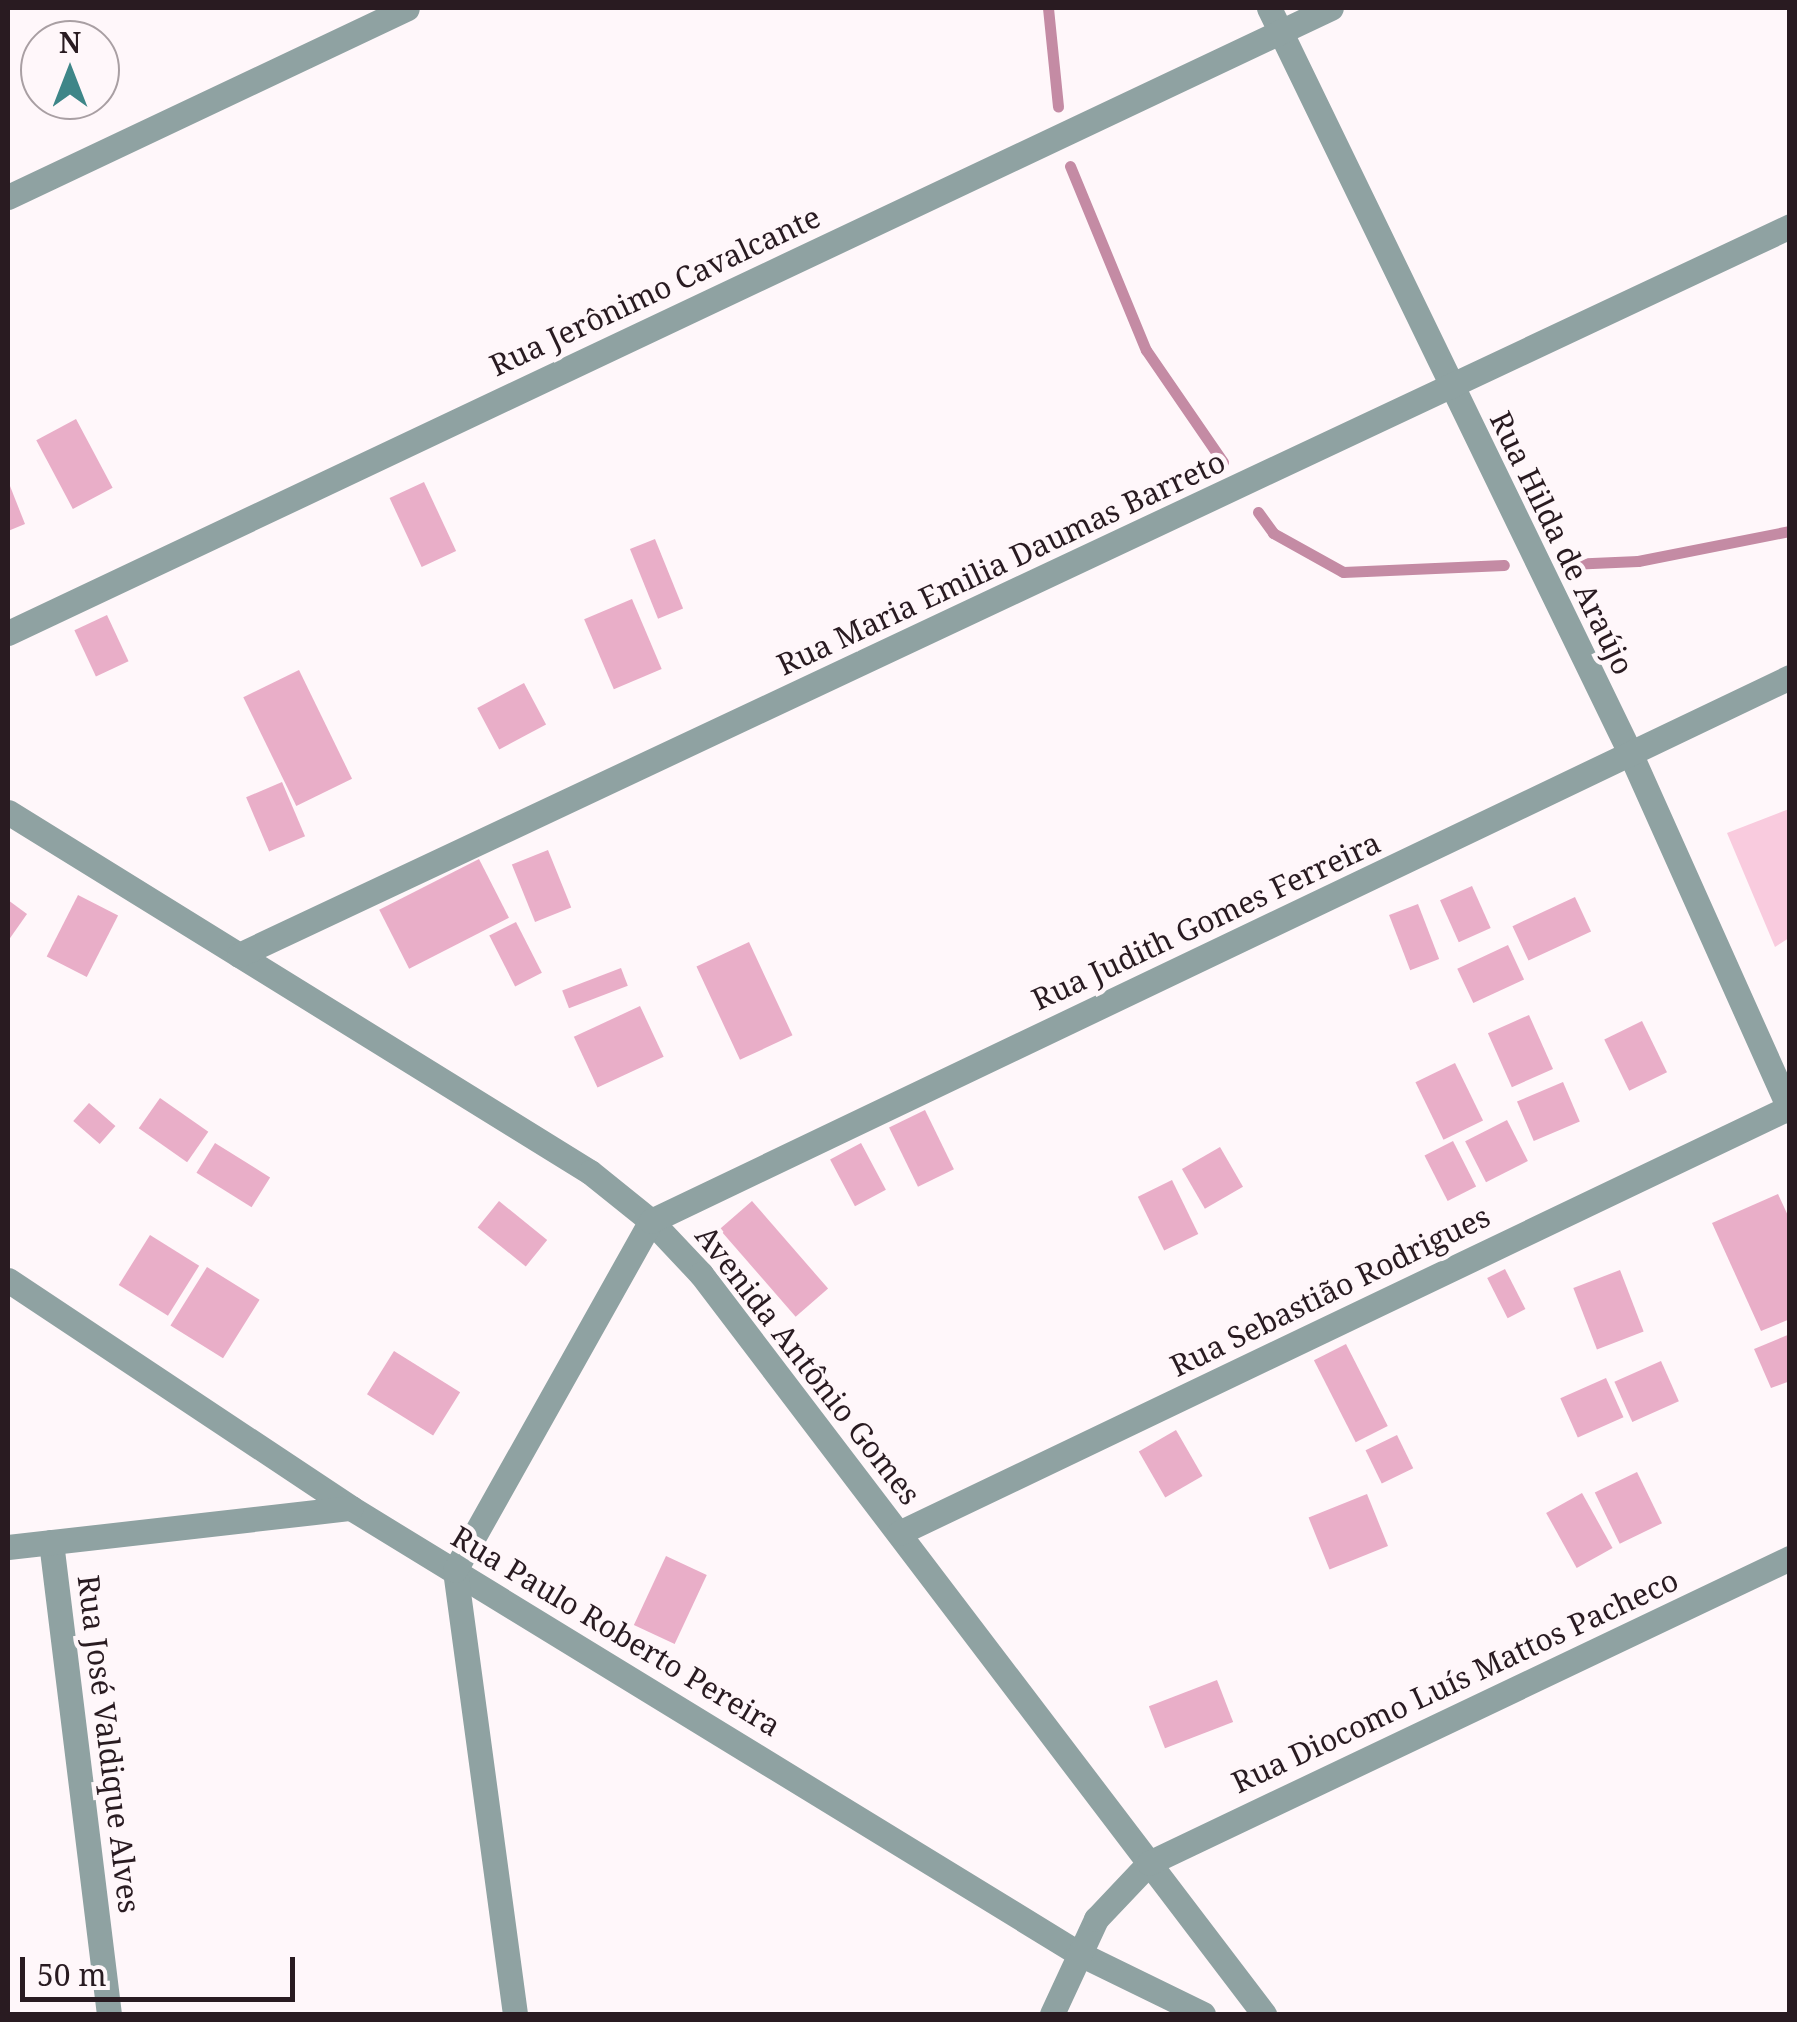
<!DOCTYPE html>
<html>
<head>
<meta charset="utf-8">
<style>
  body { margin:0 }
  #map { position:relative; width:1797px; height:2022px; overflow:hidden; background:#fff7fa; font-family:"Noto Serif",serif }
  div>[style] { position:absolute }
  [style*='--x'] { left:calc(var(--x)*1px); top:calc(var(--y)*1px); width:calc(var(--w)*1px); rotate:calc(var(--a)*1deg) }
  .green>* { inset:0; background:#f9cbde }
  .stream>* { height:11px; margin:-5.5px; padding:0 5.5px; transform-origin:5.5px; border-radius:5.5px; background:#c48ba4 }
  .building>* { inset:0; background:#e9aec8; transform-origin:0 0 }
  .minor>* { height:25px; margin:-12.5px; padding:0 12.5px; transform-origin:12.5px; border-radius:12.5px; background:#8fa2a2 }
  span { translate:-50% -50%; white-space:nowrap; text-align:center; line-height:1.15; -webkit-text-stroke:9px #fff7fa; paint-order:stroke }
  .street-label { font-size:30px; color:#291b21 }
  .frame { position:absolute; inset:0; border:10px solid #291b21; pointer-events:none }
  .north { position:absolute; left:20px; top:20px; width:100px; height:100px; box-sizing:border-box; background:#fff7fa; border:2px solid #a99fa3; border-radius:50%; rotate:0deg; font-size:28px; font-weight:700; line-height:40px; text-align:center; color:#291b21 }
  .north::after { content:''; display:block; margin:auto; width:35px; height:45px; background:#3e8688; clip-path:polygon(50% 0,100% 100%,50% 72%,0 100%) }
  .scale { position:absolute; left:20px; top:1957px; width:275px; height:45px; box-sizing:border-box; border:5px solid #291b21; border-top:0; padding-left:12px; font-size:30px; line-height:35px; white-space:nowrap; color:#291b21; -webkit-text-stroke:8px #fff7fa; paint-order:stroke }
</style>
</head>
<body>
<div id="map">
  <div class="green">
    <div style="clip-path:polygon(1789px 809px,1789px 938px,1775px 947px,1727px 833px)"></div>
  </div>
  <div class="stream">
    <div style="--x:1048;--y:8;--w:99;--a:84.2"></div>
    <div style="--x:1070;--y:166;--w:199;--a:67.6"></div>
    <div style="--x:1146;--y:350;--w:136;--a:55.5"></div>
    <div style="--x:1258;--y:512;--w:26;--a:54"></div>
    <div style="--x:1273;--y:533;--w:80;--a:29.1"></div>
    <div style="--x:1343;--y:572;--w:161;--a:-2.5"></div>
    <div style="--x:1569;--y:564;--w:69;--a:-2.5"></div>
    <div style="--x:1638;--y:561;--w:155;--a:-11.2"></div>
  </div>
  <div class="building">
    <div style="left:76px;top:419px;width:78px;height:45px;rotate:62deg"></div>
    <div style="clip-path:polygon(8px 481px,25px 524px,8px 531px)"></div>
    <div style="left:424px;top:482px;width:76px;height:38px;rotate:65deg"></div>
    <div style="left:655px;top:539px;width:75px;height:27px;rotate:68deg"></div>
    <div style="left:632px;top:599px;width:76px;height:52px;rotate:67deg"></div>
    <div style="left:107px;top:615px;width:51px;height:36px;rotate:65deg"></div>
    <div style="left:299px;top:670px;width:121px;height:62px;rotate:64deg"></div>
    <div style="left:524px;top:683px;width:47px;height:53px;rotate:62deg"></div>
    <div style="left:282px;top:782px;width:59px;height:39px;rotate:67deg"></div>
    <div style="left:548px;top:850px;width:62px;height:39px;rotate:68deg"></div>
    <div style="left:479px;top:859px;width:66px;height:112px;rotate:63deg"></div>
    <div style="left:1472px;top:886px;width:46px;height:35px;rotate:66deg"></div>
    <div style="left:78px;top:895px;width:45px;height:69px;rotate:27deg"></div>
    <div style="left:1575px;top:897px;width:38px;height:69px;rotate:65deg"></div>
    <div style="clip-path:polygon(8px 900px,27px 914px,8px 941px)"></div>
    <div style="left:1418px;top:904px;width:59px;height:31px;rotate:69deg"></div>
    <div style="left:516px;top:922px;width:57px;height:30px;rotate:63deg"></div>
    <div style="left:749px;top:942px;width:103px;height:58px;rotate:65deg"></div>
    <div style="left:1508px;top:945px;width:38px;height:56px;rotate:65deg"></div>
    <div style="left:621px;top:968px;width:19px;height:63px;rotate:69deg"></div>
    <div style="left:640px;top:1006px;width:56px;height:73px;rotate:65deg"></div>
    <div style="left:1529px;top:1015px;width:59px;height:45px;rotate:66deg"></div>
    <div style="left:1642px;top:1021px;width:57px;height:42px;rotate:64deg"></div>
    <div style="left:1455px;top:1063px;width:64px;height:44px;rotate:64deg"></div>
    <div style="left:1563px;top:1082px;width:43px;height:50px;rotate:67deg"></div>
    <div style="left:160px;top:1098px;width:59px;height:37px;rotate:35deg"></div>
    <div style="left:89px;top:1103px;width:35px;height:24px;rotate:41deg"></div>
    <div style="left:925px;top:1110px;width:66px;height:40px;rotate:64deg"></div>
    <div style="left:1507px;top:1120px;width:46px;height:47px;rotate:63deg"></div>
    <div style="left:1453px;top:1141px;width:51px;height:32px;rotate:63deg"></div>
    <div style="left:215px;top:1143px;width:65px;height:35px;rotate:32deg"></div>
    <div style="left:861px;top:1143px;width:53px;height:35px;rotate:62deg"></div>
    <div style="left:1220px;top:1147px;width:46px;height:44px;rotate:60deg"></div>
    <div style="left:1172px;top:1180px;width:60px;height:38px;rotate:64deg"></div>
    <div style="clip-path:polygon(1778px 1194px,1790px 1220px,1790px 1319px,1761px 1331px,1712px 1223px)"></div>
    <div style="left:499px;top:1201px;width:62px;height:34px;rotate:39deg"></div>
    <div style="left:752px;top:1201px;width:116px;height:43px;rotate:49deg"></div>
    <div style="left:150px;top:1235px;width:58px;height:59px;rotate:32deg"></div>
    <div style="left:207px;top:1267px;width:62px;height:69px;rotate:32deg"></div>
    <div style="left:1505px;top:1269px;width:45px;height:20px;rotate:63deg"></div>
    <div style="left:1620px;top:1270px;width:66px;height:50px;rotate:69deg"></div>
    <div style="clip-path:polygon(1790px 1334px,1790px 1381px,1771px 1388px,1754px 1349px)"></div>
    <div style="left:1346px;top:1344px;width:92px;height:36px;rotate:63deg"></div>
    <div style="left:394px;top:1351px;width:78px;height:51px;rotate:32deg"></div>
    <div style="left:1661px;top:1361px;width:44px;height:51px;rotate:66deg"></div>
    <div style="left:1606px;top:1378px;width:43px;height:50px;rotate:66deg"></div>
    <div style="left:1176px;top:1430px;width:53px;height:43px;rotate:60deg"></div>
    <div style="left:1397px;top:1435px;width:37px;height:35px;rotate:64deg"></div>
    <div style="left:1637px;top:1472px;width:57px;height:47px;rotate:64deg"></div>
    <div style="left:1582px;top:1493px;width:63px;height:41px;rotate:61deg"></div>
    <div style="left:1367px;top:1494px;width:56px;height:63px;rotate:68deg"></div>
    <div style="left:666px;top:1556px;width:45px;height:76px;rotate:25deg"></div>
    <div style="left:1217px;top:1680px;width:45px;height:73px;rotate:69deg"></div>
  </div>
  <div class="minor">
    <div style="--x:1269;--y:8;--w:830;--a:64.14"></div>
    <div style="--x:1631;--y:755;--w:390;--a:65.9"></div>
    <div style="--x:8;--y:197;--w:441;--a:-25.3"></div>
    <div style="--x:8;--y:633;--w:1463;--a:-25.29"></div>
    <div style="--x:8;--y:812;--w:684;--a:31.74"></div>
    <div style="--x:590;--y:1172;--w:78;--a:38.8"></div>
    <div style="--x:651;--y:1221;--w:73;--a:46.7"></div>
    <div style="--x:701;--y:1274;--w:930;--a:52.74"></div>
    <div style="--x:239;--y:955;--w:1714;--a:-25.17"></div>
    <div style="--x:8;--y:1280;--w:412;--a:33.6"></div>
    <div style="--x:351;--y:1508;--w:852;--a:31.47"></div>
    <div style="--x:1078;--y:1953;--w:139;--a:26"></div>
    <div style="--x:899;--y:1533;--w:985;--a:-25.55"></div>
    <div style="--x:51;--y:1542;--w:476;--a:83"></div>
    <div style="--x:8;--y:1547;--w:345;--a:-6.5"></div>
    <div style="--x:515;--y:2014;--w:448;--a:-97.7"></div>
    <div style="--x:455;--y:1570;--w:400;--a:-60.7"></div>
    <div style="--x:651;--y:1221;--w:1262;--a:-25.53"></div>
    <div style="--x:1052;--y:2014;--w:105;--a:-65.1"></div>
    <div style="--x:1096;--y:1919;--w:77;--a:-46.6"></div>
    <div style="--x:1149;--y:1863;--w:710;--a:-25.45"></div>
  </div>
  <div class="street-label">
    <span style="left:655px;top:291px;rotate:-25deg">Rua Jerônimo Cavalcante</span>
    <span style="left:1562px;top:543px;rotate:64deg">Rua Hilda de Araújo</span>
    <span style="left:1001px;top:563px;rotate:-25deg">Rua Maria Emilia Daumas Barreto</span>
    <span style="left:1206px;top:921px;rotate:-25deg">Rua Judith Gomes Ferreira</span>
    <span style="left:1330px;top:1291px;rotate:-26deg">Rua Sebastião Rodrigues</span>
    <span style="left:808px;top:1365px;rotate:52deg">Avenida Antônio Gomes</span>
    <span style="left:616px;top:1631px;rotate:31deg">Rua Paulo Roberto Pereira</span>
    <span style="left:1455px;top:1681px;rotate:-25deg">Rua Diocomo Luís Mattos Pacheco</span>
    <span style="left:109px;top:1744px;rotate:83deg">Rua José Valdique Alves</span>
  </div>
  <div class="frame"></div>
  <div class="north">N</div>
  <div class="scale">50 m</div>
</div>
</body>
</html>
